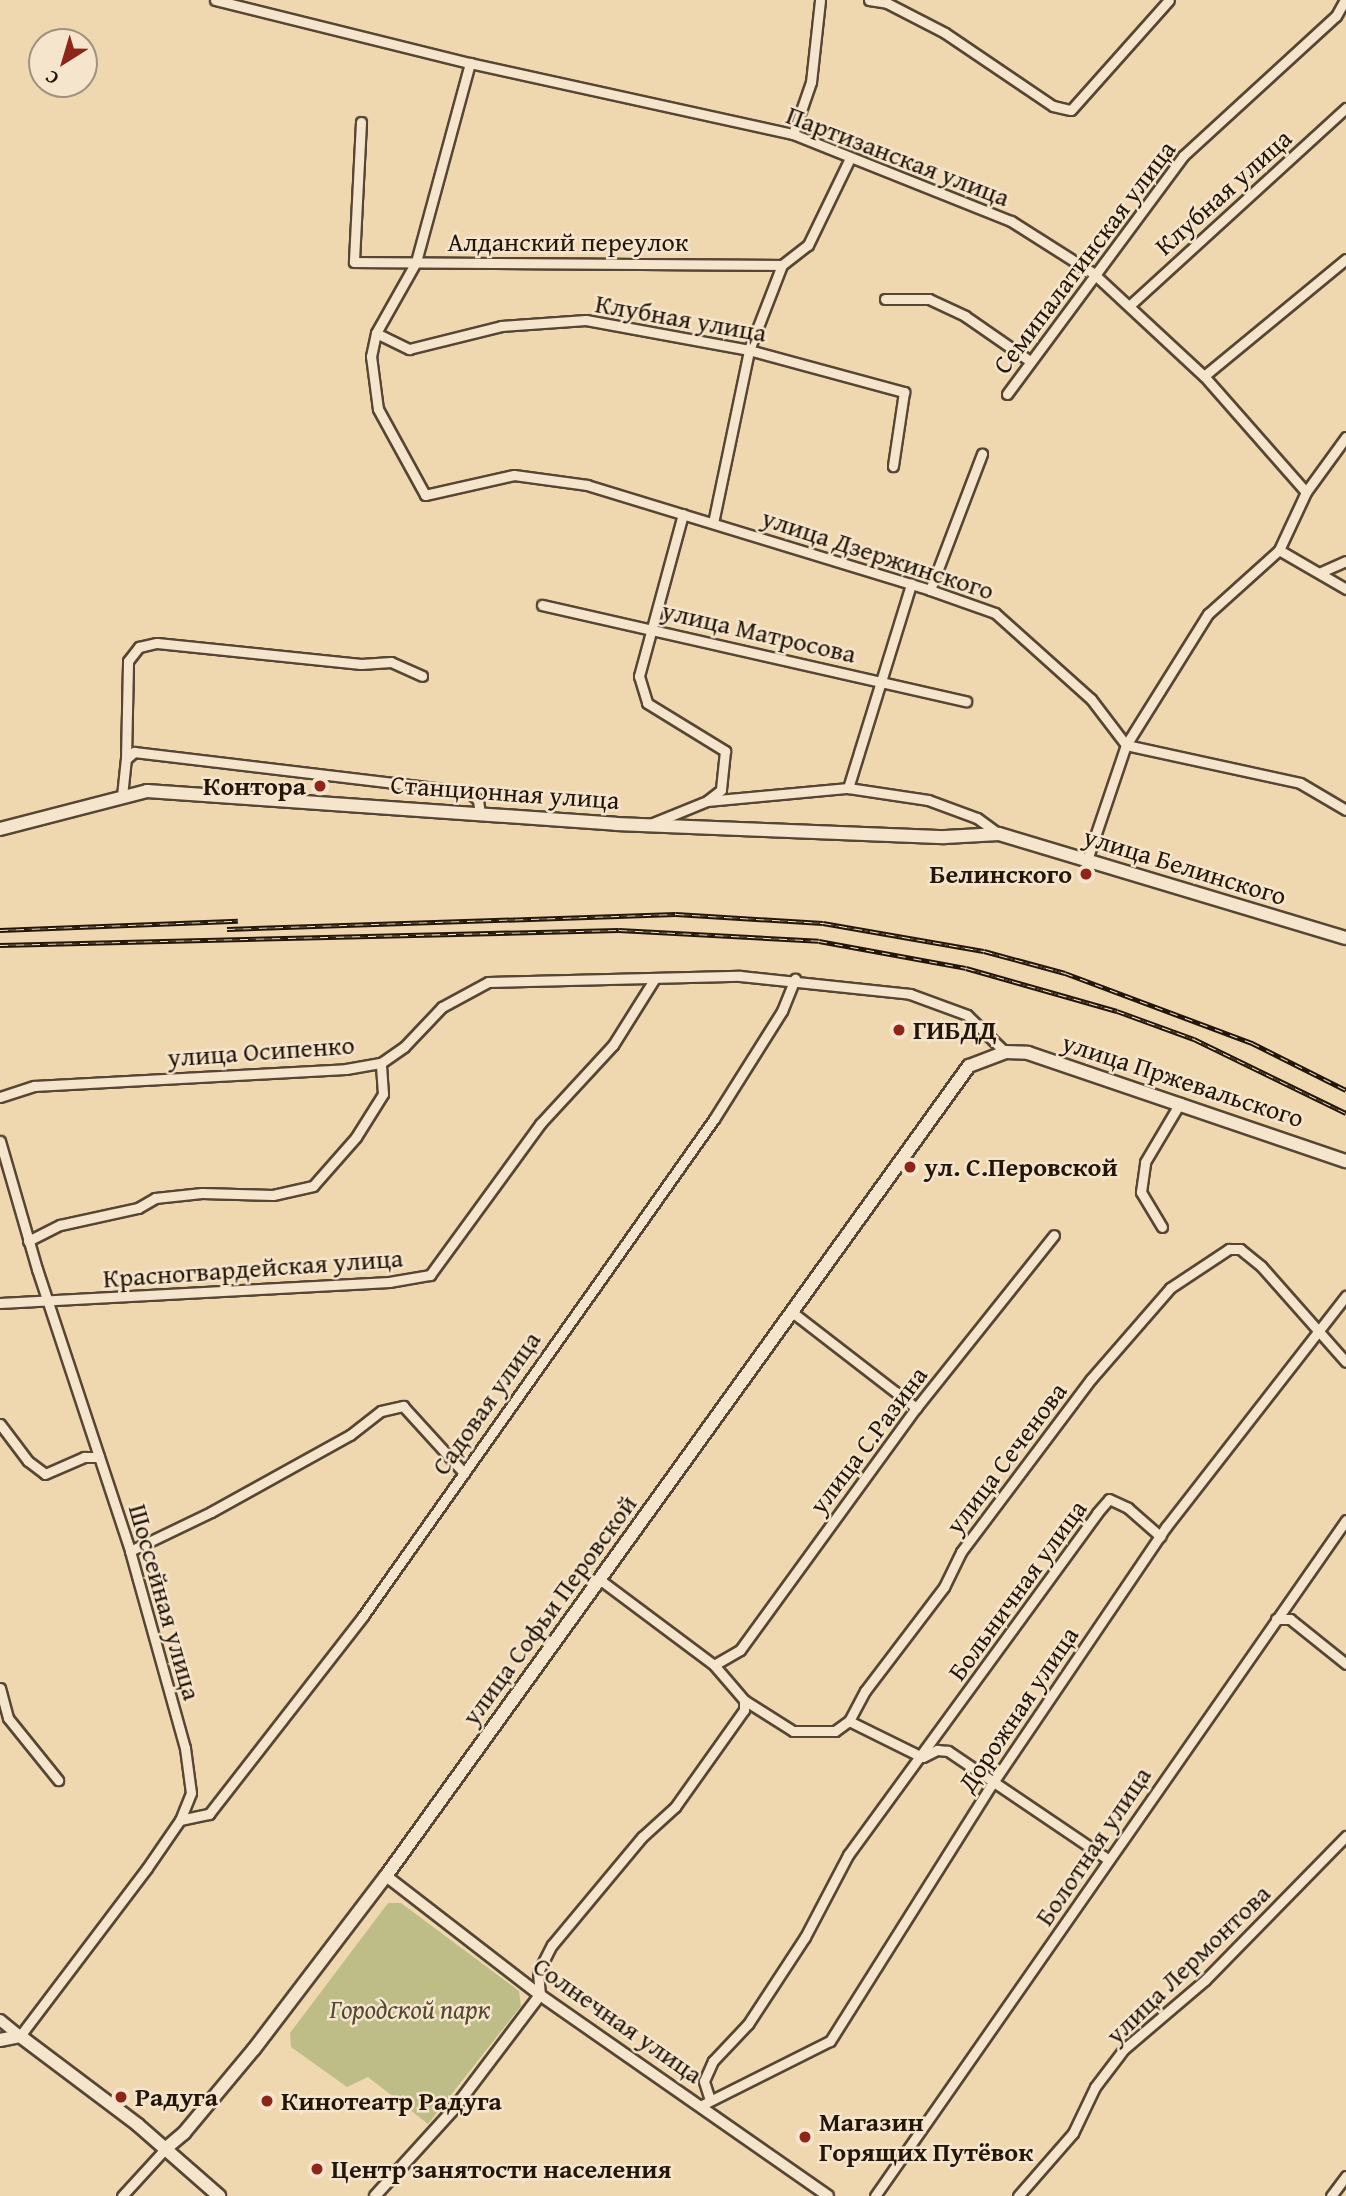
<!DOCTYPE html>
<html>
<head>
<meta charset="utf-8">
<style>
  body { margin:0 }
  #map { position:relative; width:1346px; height:2196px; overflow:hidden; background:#efd7b0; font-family:"Gentium Book Plus",serif }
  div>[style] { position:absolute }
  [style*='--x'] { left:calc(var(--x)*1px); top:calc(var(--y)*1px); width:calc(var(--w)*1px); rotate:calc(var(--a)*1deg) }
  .green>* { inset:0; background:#bfbd87 }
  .roads { filter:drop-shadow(2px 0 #564633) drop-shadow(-2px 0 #564633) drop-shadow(0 2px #564633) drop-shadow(0 -2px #564633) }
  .minor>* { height:9px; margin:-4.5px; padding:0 4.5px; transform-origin:4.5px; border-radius:4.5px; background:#f5e5cc }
  .tertiary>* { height:10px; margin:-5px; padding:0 5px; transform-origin:5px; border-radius:5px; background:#f5e5cc }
  .secondary>* { height:12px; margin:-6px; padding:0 6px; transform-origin:6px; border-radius:6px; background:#f5e5cc }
  .rail>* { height:5px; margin-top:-2.5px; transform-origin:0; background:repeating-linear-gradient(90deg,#f5e5cc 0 8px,#231609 0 16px); box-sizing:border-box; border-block:2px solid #231609 }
  .dots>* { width:19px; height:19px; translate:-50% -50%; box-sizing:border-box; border:4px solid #f5e5cc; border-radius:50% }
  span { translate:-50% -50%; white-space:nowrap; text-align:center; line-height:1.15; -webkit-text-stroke:5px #f5e5cc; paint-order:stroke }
  .street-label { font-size:26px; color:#231609 }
  .poi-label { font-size:26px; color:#231609; font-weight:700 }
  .right { translate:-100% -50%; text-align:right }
  .left { translate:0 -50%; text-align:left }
  .park-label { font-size:26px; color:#52482f; font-style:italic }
  .north { position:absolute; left:28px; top:28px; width:70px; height:70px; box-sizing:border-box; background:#f5e5cc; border:2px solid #a1927e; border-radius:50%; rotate:217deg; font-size:19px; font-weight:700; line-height:28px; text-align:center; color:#231609 }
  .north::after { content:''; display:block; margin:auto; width:24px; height:32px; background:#8f2418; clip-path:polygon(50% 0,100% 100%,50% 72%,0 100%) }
</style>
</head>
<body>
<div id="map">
  <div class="green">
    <div style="clip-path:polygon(388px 1903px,401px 1903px,519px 1991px,521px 2006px,428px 2124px,368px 2077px,347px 2087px,291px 2047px,290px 2033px)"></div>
  </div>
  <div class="roads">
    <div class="minor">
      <div style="--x:215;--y:0;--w:263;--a:13.9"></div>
      <div style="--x:470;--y:63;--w:331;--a:12.4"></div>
      <div style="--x:793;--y:134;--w:235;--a:21.8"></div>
      <div style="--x:1011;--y:221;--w:97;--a:32.4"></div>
      <div style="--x:1093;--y:273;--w:151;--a:42.9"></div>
      <div style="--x:1204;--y:376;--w:154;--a:48.7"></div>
      <div style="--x:869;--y:0;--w:18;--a:9"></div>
      <div style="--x:887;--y:3;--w:65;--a:27.3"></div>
      <div style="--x:945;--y:33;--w:130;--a:34.1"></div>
      <div style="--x:1053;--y:106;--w:18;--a:13"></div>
      <div style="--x:1071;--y:110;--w:147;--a:-48.3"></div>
      <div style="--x:470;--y:63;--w:206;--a:105.2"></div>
      <div style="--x:416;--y:262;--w:81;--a:119.4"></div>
      <div style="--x:376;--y:333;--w:24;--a:102"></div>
      <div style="--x:371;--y:356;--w:53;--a:82.5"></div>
      <div style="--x:378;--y:409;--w:98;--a:61.3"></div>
      <div style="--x:425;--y:495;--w:91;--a:-12.7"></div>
      <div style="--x:514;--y:475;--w:74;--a:7.8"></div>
      <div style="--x:587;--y:485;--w:359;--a:17"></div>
      <div style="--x:930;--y:590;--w:69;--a:19.5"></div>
      <div style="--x:995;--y:613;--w:129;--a:41.9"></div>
      <div style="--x:1091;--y:699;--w:58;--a:52.7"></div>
      <div style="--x:1126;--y:745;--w:178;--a:12.3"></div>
      <div style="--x:1300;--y:783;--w:53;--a:30.4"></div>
      <div style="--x:361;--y:122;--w:140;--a:92.9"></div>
      <div style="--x:354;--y:262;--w:428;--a:0.4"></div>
      <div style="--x:793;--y:134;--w:55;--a:-70.9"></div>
      <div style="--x:811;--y:82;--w:82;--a:-83.7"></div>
      <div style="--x:885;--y:299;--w:44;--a:0"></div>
      <div style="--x:929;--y:299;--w:40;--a:25"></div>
      <div style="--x:965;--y:316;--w:79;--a:34.7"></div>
      <div style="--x:1129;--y:306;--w:294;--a:-42.4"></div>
      <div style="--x:376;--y:333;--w:37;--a:26"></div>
      <div style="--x:409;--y:349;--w:95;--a:-14"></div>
      <div style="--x:501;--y:326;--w:85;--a:-4"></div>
      <div style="--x:586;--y:320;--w:166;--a:10.4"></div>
      <div style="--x:749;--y:350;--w:161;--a:15.2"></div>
      <div style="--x:904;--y:392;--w:75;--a:98.5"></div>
      <div style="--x:1204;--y:376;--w:184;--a:-39.5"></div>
      <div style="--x:1007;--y:394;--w:296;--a:-53.5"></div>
      <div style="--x:1183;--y:156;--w:207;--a:-42.5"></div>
      <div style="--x:1336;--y:16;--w:18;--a:-61"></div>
      <div style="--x:683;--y:514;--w:168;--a:105.2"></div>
      <div style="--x:639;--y:676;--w:28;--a:73"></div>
      <div style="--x:647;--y:703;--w:92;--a:31.6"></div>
      <div style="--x:725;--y:751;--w:39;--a:96"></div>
      <div style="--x:721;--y:790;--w:16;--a:142"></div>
      <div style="--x:713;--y:523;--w:177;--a:-78.2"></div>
      <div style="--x:749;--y:350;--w:91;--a:-68.8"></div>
      <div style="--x:782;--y:265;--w:33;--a:-38"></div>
      <div style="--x:808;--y:245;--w:97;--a:-64.2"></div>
      <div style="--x:1279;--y:550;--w:78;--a:30.2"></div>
      <div style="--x:1321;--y:572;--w:27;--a:-24"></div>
      <div style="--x:930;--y:590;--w:146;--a:-69.1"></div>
      <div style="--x:542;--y:605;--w:435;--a:12.8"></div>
      <div style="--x:126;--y:759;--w:98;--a:-88.8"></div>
      <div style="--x:128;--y:661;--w:18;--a:-52"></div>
      <div style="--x:139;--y:647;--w:18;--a:-13"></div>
      <div style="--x:157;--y:643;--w:205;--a:5.9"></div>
      <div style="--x:361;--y:664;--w:30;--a:-4"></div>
      <div style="--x:391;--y:662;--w:34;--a:24"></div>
      <div style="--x:848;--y:788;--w:214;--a:-72.8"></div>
      <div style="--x:122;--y:796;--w:37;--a:-84"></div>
      <div style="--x:126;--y:759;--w:11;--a:-41"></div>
      <div style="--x:134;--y:752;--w:337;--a:6.8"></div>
      <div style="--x:469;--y:792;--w:12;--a:42"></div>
      <div style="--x:478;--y:800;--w:14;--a:82"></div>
      <div style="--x:653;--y:823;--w:58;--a:-22.2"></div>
      <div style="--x:707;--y:801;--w:142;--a:-5.3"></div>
      <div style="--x:848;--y:788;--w:81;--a:8.5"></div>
      <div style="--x:928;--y:800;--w:52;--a:20.2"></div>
      <div style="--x:977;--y:818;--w:27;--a:36"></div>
      <div style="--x:1087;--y:860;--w:121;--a:-71.3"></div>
      <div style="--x:1126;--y:745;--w:155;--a:-58"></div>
      <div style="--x:1208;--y:614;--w:96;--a:-42"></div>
      <div style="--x:1279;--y:550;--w:64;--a:-65"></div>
      <div style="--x:1306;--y:492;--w:68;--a:-54"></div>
      <div style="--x:0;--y:1097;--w:36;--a:-18"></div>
      <div style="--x:34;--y:1086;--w:312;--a:-3.1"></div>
      <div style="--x:346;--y:1069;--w:36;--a:-10"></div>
      <div style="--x:381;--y:1063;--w:28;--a:-35"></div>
      <div style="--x:404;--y:1047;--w:55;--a:-46.5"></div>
      <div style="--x:442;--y:1007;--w:52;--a:-28.5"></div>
      <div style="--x:488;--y:982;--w:252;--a:-1.4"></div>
      <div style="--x:740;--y:976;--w:171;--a:6"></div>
      <div style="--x:910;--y:994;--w:61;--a:20.2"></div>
      <div style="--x:967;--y:1015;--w:53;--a:44.2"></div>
      <div style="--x:0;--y:1141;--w:133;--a:73.9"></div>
      <div style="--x:37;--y:1269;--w:297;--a:71.7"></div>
      <div style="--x:130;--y:1551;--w:205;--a:74.4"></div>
      <div style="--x:185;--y:1748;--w:45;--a:82.4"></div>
      <div style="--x:191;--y:1793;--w:29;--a:112"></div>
      <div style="--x:180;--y:1820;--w:58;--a:124.5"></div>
      <div style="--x:147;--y:1868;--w:211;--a:127.1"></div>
      <div style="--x:1162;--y:1227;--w:41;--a:-121"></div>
      <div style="--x:1141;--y:1192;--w:30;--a:-82"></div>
      <div style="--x:1145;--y:1162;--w:69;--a:-59.3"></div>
      <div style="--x:28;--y:1241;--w:36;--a:-27"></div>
      <div style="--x:60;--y:1225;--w:80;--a:-12.3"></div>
      <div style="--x:138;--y:1208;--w:20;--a:-30"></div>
      <div style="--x:155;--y:1198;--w:47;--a:-6.1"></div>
      <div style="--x:202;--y:1193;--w:71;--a:1.6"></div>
      <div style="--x:273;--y:1195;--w:41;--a:-12.7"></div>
      <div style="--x:313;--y:1186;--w:65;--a:-48.7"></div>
      <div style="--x:356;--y:1137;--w:51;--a:-57.9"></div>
      <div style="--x:383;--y:1094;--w:31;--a:-94"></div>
      <div style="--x:0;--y:1303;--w:390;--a:-3.1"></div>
      <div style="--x:389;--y:1282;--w:42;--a:-9.7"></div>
      <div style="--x:430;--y:1275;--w:187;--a:-53.9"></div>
      <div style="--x:540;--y:1124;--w:108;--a:-47.3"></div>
      <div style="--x:613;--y:1045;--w:79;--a:-57.9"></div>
      <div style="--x:792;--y:1312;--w:157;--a:37.7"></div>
      <div style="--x:0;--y:1424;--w:46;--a:52.9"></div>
      <div style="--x:28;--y:1461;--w:21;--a:37"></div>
      <div style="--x:45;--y:1474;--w:43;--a:-23.6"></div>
      <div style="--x:84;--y:1457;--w:15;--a:0"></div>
      <div style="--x:130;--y:1551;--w:90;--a:-25.7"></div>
      <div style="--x:211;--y:1512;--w:159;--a:-29"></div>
      <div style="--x:350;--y:1435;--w:39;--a:-38"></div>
      <div style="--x:381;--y:1411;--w:23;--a:-13"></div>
      <div style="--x:403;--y:1406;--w:91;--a:47.7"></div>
      <div style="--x:599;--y:1579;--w:144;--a:36.8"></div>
      <div style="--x:714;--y:1665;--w:46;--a:49.4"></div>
      <div style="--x:744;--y:1700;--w:58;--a:32.3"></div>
      <div style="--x:793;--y:1731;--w:42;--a:0"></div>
      <div style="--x:835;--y:1731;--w:17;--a:-36"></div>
      <div style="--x:849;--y:1721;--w:81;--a:26.3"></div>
      <div style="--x:1276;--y:1619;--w:14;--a:0"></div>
      <div style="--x:1290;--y:1619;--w:72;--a:38.8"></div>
      <div style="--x:714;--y:1665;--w:30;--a:-30"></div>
      <div style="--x:740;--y:1650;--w:299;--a:-54"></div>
      <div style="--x:916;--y:1408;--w:221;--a:-51.4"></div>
      <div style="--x:0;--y:1688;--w:31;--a:75"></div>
      <div style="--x:8;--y:1718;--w:80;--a:51.1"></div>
      <div style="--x:849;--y:1721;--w:34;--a:-62"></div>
      <div style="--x:865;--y:1691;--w:131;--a:-52.8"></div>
      <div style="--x:944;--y:1587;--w:39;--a:-64"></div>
      <div style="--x:961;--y:1552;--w:216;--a:-53.1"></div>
      <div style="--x:1091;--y:1379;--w:121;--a:-49"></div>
      <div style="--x:1170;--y:1288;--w:71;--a:-33.5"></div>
      <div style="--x:1229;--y:1249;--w:11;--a:0"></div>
      <div style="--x:1240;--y:1249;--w:27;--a:39"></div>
      <div style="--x:1261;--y:1266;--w:128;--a:48.5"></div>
      <div style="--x:923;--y:1757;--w:16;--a:-27"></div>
      <div style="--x:937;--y:1750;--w:11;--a:5"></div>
      <div style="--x:948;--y:1751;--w:194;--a:34.1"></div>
      <div style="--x:180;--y:1820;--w:30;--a:-12"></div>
      <div style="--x:209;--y:1814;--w:251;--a:-52.1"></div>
      <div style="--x:363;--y:1616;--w:608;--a:-54.77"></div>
      <div style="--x:714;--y:1119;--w:128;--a:-57.8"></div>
      <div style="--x:782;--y:1011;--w:35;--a:-68"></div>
      <div style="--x:540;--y:1995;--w:23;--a:-95"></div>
      <div style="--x:538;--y:1972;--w:30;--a:-63"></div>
      <div style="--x:552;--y:1945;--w:141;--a:-50.2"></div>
      <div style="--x:642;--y:1837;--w:45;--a:-42.3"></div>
      <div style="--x:675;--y:1807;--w:119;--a:-54.6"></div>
      <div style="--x:744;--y:1710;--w:10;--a:-90"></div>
      <div style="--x:710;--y:2100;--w:20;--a:-108"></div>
      <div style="--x:704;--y:2081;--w:22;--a:-66"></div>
      <div style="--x:713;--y:2061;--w:51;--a:-46.6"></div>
      <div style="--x:748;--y:2024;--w:104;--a:-56.8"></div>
      <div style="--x:805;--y:1937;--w:93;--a:-62.3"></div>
      <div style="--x:848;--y:1855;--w:423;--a:-53.9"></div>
      <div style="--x:1097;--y:1513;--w:18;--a:-49"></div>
      <div style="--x:1109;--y:1499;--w:21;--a:25"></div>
      <div style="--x:1128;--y:1508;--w:43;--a:41.2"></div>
      <div style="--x:700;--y:2106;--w:145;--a:-26.6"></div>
      <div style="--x:830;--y:2041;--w:307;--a:-57.8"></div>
      <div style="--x:994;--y:1781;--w:307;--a:-55.9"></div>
      <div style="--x:1166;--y:1527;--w:293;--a:-52.1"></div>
      <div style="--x:122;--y:2196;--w:64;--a:-47.5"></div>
      <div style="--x:875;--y:2196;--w:824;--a:-55.13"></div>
      <div style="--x:1018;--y:2196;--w:84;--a:-48.9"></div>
      <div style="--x:1073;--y:2133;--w:51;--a:-64.4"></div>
      <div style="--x:1095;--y:2087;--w:48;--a:-52.7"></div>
      <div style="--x:1124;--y:2049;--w:106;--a:-40.4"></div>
      <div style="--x:1205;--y:1980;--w:202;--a:-45.6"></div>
      <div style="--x:1331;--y:2196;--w:25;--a:-53"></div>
    </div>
    <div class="tertiary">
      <div style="--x:386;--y:1876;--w:195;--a:37.7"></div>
      <div style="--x:540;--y:1995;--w:351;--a:34.9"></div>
      <div style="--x:0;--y:2020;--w:26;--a:39"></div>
      <div style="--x:375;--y:2196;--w:116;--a:-47.8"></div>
      <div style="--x:453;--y:2110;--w:144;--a:-52.9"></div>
    </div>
    <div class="secondary">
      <div style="--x:0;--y:829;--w:152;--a:-14.5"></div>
      <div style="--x:147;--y:791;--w:470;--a:4"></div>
      <div style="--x:616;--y:824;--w:329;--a:2.3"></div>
      <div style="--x:945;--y:837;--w:54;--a:-3.2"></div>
      <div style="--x:999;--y:834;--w:362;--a:16.7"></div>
      <div style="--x:0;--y:2040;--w:20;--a:-11"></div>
      <div style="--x:20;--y:2036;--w:148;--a:37"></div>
      <div style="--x:138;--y:2125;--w:108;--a:41.2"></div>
      <div style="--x:165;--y:2149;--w:25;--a:-40"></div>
      <div style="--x:184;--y:2133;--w:109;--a:-50.2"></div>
      <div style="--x:254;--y:2049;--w:218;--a:-52.7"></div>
      <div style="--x:386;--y:1876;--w:998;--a:-54.26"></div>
      <div style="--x:969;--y:1066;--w:39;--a:-21"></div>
      <div style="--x:1005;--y:1052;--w:23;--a:2"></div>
      <div style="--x:1028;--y:1053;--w:336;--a:18.8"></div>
    </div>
  </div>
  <div class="rail">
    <div style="--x:227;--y:929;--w:449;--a:-1.9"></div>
    <div style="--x:676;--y:914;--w:147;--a:3.5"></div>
    <div style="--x:823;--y:923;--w:163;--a:9.9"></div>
    <div style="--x:984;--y:951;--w:84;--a:15.2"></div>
    <div style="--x:1065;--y:973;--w:200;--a:20.5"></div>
    <div style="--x:1252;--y:1043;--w:105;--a:26.6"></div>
    <div style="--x:0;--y:930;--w:238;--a:-2.2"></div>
    <div style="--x:0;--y:945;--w:619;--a:-1.39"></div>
    <div style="--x:619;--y:930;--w:200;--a:3.1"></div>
    <div style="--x:819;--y:941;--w:149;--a:10.4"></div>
    <div style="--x:966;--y:968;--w:157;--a:15.9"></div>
    <div style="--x:1117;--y:1011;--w:82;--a:20"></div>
    <div style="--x:1194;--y:1039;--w:169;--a:26"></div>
  </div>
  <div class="dots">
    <div style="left:320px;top:786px;background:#8f2418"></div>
    <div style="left:1086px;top:874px;background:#8f2418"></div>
    <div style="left:899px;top:1030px;background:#8f2418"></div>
    <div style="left:910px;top:1167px;background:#8f2418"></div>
    <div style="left:121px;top:2097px;background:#8f2418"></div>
    <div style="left:267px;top:2101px;background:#8f2418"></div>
    <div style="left:805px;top:2137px;background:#8f2418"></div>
    <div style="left:317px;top:2169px;background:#8f2418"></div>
  </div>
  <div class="street-label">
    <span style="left:898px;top:156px;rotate:21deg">Партизанская улица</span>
    <span style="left:1223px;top:192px;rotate:-42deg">Клубная улица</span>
    <span style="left:568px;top:242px">Алданский переулок</span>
    <span style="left:1084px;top:257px;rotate:-53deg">Семипалатинская улица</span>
    <span style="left:681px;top:318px;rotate:10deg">Клубная улица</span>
    <span style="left:878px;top:554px;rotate:18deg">улица Дзержинского</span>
    <span style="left:759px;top:632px;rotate:13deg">улица Матросова</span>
    <span style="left:505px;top:792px;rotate:4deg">Станционная улица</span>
    <span style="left:1185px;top:866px;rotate:17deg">улица Белинского</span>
    <span style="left:261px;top:1051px;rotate:-4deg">улица Осипенко</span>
    <span style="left:1183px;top:1080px;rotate:18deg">улица Пржевальского</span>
    <span style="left:253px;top:1268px;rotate:-4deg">Красногвардейская улица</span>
    <span style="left:486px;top:1403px;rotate:-55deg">Садовая улица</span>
    <span style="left:868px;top:1440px;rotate:-53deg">улица С.Разина</span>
    <span style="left:1006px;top:1458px;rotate:-53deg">улица Сеченова</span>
    <span style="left:1017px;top:1590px;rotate:-54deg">Больничная улица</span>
    <span style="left:165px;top:1602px;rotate:74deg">Шоссейная улица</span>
    <span style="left:549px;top:1610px;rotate:-54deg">улица Софьи Перовской</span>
    <span style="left:1018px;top:1709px;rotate:-56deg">Дорожная улица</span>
    <span style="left:1093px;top:1846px;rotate:-56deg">Болотная улица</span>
    <span style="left:1188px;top:1964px;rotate:-44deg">улица Лермонтова</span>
    <span style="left:618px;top:2020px;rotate:35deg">Солнечная улица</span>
  </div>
  <div class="poi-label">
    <span class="right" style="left:306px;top:786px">Контора</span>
    <span class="right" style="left:1072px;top:874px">Белинского</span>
    <span class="left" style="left:913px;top:1030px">ГИБДД</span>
    <span class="left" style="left:924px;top:1167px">ул. С.Перовской</span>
    <span class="left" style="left:135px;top:2097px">Радуга</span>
    <span class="left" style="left:281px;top:2101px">Кинотеатр Радуга</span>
    <span class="left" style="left:819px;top:2137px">Магазин<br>Горящих Путёвок</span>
    <span class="left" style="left:331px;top:2169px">Центр занятости населения</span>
  </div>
  <div class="park-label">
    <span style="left:410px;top:2009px">Городской парк</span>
  </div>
  <div class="north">С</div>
</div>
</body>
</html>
